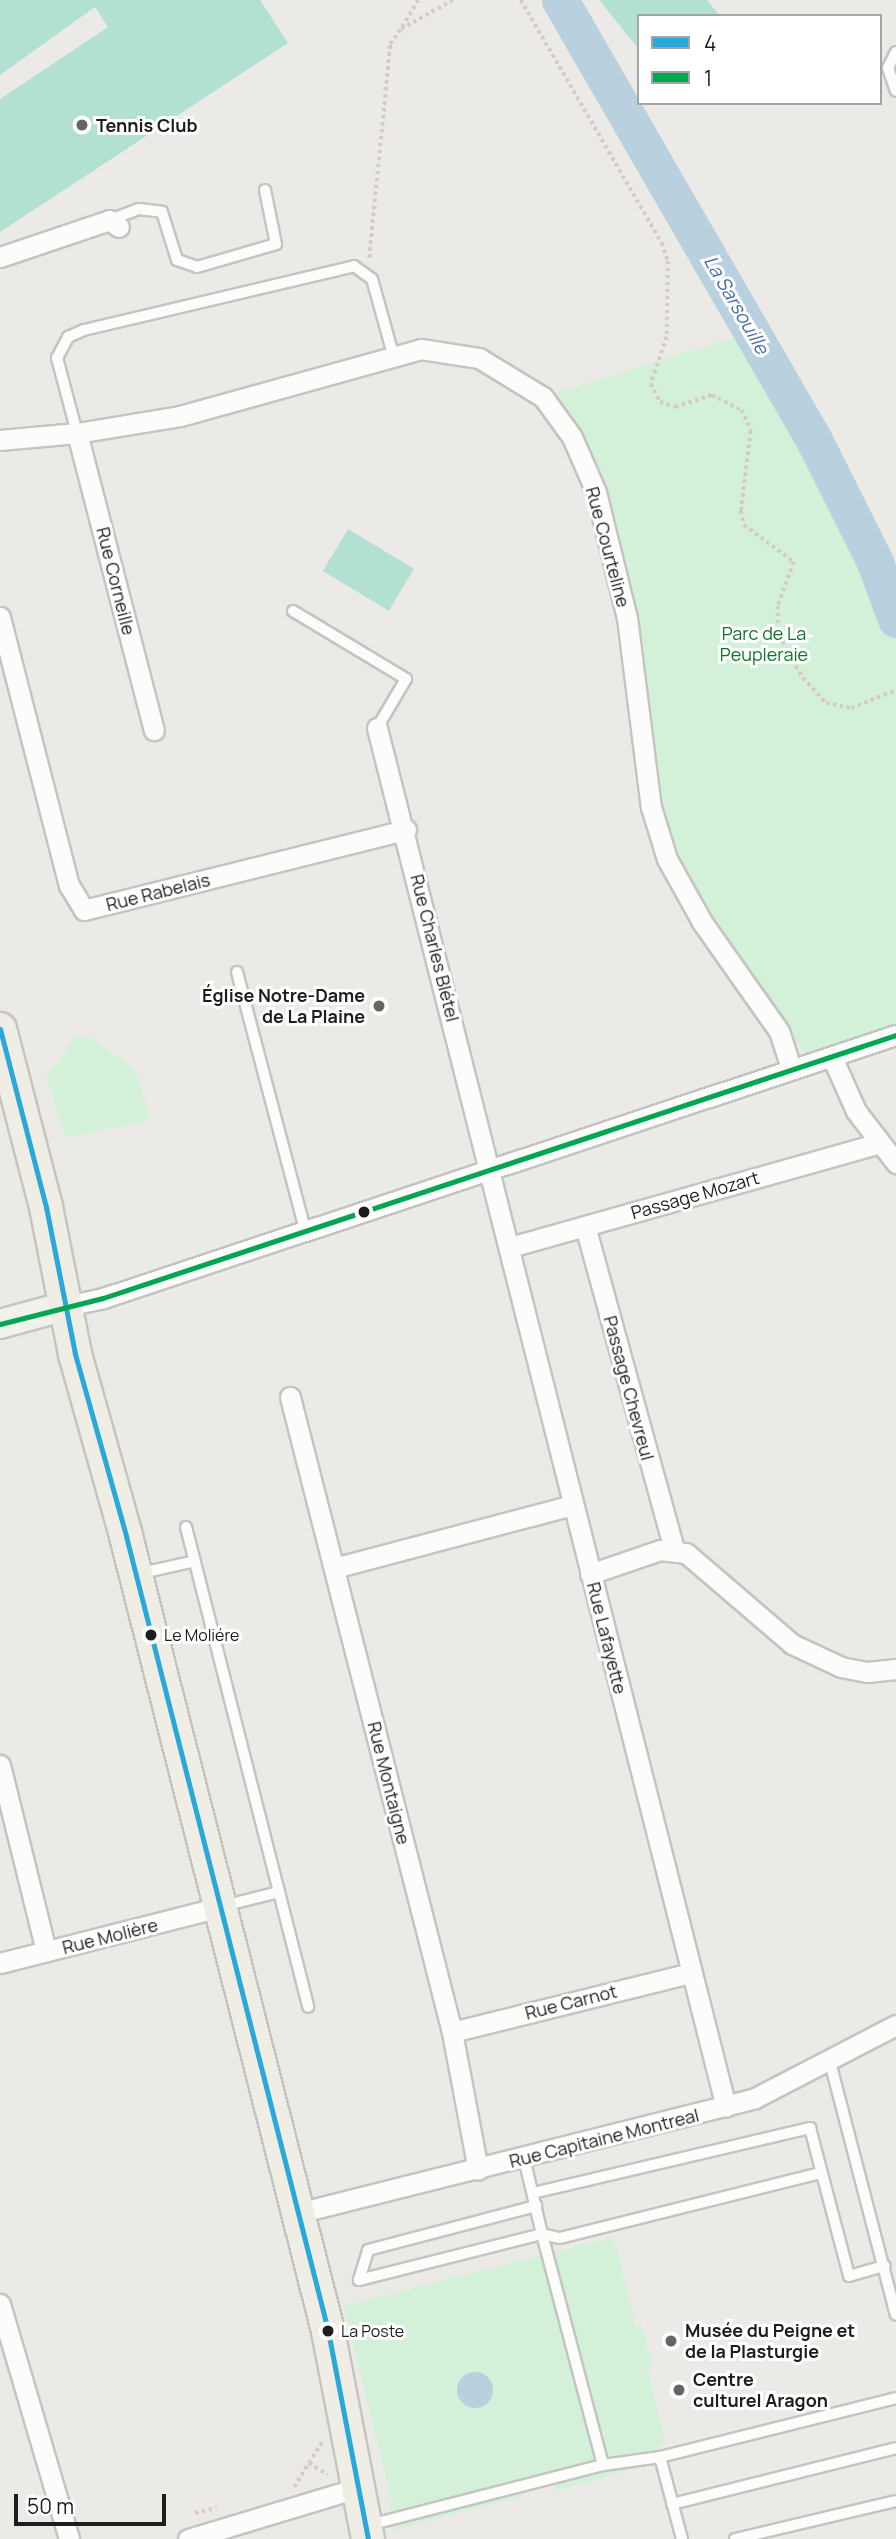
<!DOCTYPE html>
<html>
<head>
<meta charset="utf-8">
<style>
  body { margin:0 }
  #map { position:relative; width:896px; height:2539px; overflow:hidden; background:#ebeae6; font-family:Manrope,sans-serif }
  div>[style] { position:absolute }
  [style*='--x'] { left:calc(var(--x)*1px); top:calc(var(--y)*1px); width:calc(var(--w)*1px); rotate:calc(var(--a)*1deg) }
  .park>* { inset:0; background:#d3f1d8 }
  .pitch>* { inset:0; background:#b2e1d4; transform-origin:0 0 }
  .water>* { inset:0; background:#b9d1de }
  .round { border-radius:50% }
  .river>* { height:37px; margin:-18.5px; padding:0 18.5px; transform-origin:18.5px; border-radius:18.5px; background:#b9d1de }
  .path>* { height:3.5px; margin-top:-1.75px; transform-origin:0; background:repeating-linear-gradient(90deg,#d5cac6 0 3.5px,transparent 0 7px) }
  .roads { filter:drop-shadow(2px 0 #c4c4c2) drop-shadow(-2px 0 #c4c4c2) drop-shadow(0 2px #c4c4c2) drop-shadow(0 -2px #c4c4c2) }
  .service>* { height:10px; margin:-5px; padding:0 5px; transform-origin:5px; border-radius:5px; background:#fcfcfb }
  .minor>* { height:19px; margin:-9.5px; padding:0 9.5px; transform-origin:9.5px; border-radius:9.5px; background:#fcfcfb }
  .secondary>* { height:28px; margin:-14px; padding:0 14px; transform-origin:14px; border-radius:14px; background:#f1f2ea }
  .primary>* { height:32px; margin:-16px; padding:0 16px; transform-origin:16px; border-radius:16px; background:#efede4 }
  .bus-1>* { height:5px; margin:-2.5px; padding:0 2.5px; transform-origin:2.5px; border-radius:2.5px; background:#29a8da }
  .bus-2>* { height:5px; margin:-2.5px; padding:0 2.5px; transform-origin:2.5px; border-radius:2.5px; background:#00a651 }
  .dots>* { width:19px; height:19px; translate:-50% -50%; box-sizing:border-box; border:4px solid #fff; border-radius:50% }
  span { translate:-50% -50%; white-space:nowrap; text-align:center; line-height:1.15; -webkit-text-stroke:6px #fff; paint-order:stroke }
  .bus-label { font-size:16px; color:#1d1d1d }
  .left { translate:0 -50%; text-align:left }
  .poi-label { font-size:18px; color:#1d1d1d; font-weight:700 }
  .right { translate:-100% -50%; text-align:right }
  .street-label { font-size:18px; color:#1d1d1d }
  .park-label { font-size:18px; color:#0f7627 }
  .water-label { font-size:19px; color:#4d6da8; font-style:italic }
  .legend { position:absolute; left:637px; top:14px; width:245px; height:91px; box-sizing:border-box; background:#fff; border:2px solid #a5a5a5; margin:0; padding:9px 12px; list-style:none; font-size:21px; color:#1d1d1d }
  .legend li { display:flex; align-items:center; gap:14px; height:35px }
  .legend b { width:35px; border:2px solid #a5a5a5 }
  .scale { position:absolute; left:14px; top:2494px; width:152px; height:32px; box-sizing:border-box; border:4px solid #1d1d1d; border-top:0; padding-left:9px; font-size:21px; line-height:24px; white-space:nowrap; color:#1d1d1d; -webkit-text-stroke:5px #fff; paint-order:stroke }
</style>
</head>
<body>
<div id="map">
  <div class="park">
    <div style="clip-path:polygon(752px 332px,814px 440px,875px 562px,896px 619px,896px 1035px,813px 1062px,750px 987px,667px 859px,596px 492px,543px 397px)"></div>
    <div style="clip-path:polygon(75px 1036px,89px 1037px,135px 1069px,150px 1120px,65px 1137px,46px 1074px,60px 1062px)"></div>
    <div style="clip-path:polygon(614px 2237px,636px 2326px,642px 2325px,652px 2366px,647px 2367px,665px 2443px,659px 2446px,663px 2461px,556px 2491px,554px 2485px,523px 2492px,523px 2496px,391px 2531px,391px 2498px,344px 2306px)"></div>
  </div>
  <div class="pitch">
    <div style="clip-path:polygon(0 0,260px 0,288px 43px,0 232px,0 99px,108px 27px,95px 7px,0 75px)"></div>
    <div style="clip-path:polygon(599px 0,707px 0,720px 16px,639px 16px,639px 49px)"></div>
    <div style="left:348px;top:529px;width:77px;height:49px;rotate:31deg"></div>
  </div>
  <div class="water">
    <div class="round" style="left:457px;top:2372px;width:36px;height:36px"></div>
  </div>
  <div class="river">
    <div style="--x:560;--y:0;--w:508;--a:60"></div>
    <div style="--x:814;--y:440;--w:136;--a:63.4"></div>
    <div style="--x:875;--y:562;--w:61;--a:69.8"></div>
  </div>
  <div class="path">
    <div style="--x:521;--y:0;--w:281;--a:59.9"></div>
    <div style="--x:662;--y:243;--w:19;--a:72"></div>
    <div style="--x:668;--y:261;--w:76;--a:90.8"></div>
    <div style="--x:667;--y:337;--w:50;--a:108.8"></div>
    <div style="--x:651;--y:384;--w:20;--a:63"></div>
    <div style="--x:660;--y:402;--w:16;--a:18"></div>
    <div style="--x:675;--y:407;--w:39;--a:-18"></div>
    <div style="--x:712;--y:395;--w:34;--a:27"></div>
    <div style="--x:742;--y:410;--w:23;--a:67"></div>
    <div style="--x:751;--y:431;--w:81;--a:97.1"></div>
    <div style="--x:741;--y:511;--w:14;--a:78"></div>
    <div style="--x:744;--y:525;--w:62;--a:36.5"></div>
    <div style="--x:794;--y:562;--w:47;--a:110"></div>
    <div style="--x:778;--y:606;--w:22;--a:90"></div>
    <div style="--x:778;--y:628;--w:21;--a:71"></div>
    <div style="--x:785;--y:648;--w:35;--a:59"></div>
    <div style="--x:803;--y:678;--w:34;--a:47"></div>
    <div style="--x:826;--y:703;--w:25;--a:11"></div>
    <div style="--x:851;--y:708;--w:48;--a:-21.8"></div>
    <div style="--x:402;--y:27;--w:31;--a:-59"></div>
    <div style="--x:369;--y:258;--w:215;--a:-84.4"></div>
    <div style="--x:390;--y:44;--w:19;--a:-54"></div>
    <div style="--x:401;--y:29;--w:60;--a:-29.1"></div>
    <div style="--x:309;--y:2463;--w:22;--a:32"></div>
    <div style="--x:294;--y:2487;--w:55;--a:-58.3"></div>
    <div style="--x:195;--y:2513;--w:22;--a:-13"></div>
  </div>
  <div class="roads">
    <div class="service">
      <div style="--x:896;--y:52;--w:18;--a:117"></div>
      <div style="--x:888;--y:68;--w:24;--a:71"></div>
      <div style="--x:110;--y:220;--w:31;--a:-21"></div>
      <div style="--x:139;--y:209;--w:23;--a:7"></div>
      <div style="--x:162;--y:212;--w:50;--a:72.6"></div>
      <div style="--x:177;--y:260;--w:21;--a:19"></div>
      <div style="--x:197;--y:267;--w:82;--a:-16.2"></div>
      <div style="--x:276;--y:244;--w:55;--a:-101.5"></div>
      <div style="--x:77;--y:433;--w:78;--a:-104.9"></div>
      <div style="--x:57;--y:358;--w:24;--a:-62"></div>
      <div style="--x:68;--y:337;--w:17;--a:-24"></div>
      <div style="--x:84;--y:330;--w:277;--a:-13.3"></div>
      <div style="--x:354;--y:266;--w:22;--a:36"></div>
      <div style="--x:372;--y:279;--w:78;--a:74.4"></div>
      <div style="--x:293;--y:611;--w:132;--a:31"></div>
      <div style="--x:406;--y:679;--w:57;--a:120.6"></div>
      <div style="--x:237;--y:972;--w:266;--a:75.2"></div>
      <div style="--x:186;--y:1527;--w:495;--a:75.7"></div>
      <div style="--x:141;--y:1573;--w:55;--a:-12.5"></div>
      <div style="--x:223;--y:1906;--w:58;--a:-14"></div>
      <div style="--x:830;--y:2062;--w:261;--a:75.4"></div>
      <div style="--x:524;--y:2158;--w:78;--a:76.7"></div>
      <div style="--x:542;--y:2234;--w:18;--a:13"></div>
      <div style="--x:560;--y:2238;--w:269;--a:-14"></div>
      <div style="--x:533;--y:2193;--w:285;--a:-13.2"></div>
      <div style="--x:810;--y:2128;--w:153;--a:75.2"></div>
      <div style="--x:849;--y:2276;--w:37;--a:-16"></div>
      <div style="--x:603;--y:2465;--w:58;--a:-8"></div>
      <div style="--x:672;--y:2504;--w:231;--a:-14"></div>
      <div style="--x:369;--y:2525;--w:242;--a:-14.4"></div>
      <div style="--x:603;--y:2465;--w:239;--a:-104.8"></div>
      <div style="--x:542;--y:2234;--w:189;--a:165.9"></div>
      <div style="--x:359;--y:2280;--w:31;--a:-73"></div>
      <div style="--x:368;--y:2250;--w:174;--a:-14.7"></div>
      <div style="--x:682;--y:2539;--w:85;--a:-105"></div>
      <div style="--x:660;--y:2457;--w:243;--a:-14"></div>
      <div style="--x:735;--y:2539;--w:165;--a:-13.3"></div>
    </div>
    <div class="minor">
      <div style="--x:0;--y:257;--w:115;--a:-18.7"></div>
      <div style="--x:109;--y:220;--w:12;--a:35"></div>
      <div style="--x:77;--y:433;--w:307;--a:75.5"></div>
      <div style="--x:0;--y:440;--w:77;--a:-5.2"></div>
      <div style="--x:77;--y:433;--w:104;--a:-9.4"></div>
      <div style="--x:180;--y:416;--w:250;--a:-15.5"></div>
      <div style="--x:421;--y:349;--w:59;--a:8.8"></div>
      <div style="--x:479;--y:358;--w:75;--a:31.4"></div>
      <div style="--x:543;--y:397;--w:49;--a:54.1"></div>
      <div style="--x:572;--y:437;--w:60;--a:66.4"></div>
      <div style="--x:596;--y:492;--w:130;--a:76.2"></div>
      <div style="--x:627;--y:618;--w:191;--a:82.8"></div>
      <div style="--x:651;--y:807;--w:54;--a:72.9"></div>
      <div style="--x:667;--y:859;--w:72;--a:60.9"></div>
      <div style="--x:702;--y:922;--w:133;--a:54.8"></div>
      <div style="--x:779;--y:1031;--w:40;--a:72"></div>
      <div style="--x:0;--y:617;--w:277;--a:75.6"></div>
      <div style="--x:69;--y:885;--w:29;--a:59"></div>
      <div style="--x:84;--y:910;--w:332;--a:-14"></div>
      <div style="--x:377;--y:728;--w:1422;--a:75.8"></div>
      <div style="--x:832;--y:1057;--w:59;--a:66"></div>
      <div style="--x:856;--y:1111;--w:66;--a:52.4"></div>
      <div style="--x:585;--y:1226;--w:335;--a:74.6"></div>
      <div style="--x:510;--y:1247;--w:384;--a:-15.7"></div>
      <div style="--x:66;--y:1306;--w:38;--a:-12"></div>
      <div style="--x:103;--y:1298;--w:835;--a:-18.35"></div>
      <div style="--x:290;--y:1397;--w:655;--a:75.69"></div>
      <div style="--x:452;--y:2032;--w:140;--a:79.3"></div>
      <div style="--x:334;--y:1568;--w:247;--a:-14.8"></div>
      <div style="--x:590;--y:1574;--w:74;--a:-18.9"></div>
      <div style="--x:660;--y:1550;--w:26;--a:7"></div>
      <div style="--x:686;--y:1553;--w:140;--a:40.6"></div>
      <div style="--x:792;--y:1644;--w:54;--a:25.1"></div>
      <div style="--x:841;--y:1667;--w:26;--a:11"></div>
      <div style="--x:867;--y:1672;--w:29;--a:-6"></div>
      <div style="--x:0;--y:1765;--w:192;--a:76.1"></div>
      <div style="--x:0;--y:1963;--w:226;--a:-14.3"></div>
      <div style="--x:452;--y:2032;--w:245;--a:-13.9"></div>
      <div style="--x:298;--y:2213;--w:471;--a:-14.1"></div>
      <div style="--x:755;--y:2098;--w:159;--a:-27.4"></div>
      <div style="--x:0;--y:2304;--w:245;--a:73.6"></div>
      <div style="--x:188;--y:2539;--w:180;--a:-16.8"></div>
    </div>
    <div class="secondary">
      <div style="--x:0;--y:1324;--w:68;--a:-15.3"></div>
    </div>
    <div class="primary">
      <div style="--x:0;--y:1029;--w:184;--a:75.5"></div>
      <div style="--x:46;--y:1207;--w:150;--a:78.8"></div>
      <div style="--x:75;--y:1354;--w:189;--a:74.3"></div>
      <div style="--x:126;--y:1536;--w:820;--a:75.74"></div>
      <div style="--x:328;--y:2331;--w:212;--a:79.1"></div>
    </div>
  </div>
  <div class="bus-1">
    <div style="--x:0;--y:1029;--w:184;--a:75.5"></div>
    <div style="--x:46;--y:1207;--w:150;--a:78.8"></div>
    <div style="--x:75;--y:1354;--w:189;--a:74.3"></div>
    <div style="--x:126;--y:1536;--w:820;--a:75.74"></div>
    <div style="--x:328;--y:2331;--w:212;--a:79.1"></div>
  </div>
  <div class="bus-2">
    <div style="--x:0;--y:1324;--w:106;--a:-14.2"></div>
    <div style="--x:103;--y:1298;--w:835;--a:-18.35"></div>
  </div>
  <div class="dots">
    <div style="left:82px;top:125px;background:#656563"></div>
    <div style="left:379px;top:1006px;background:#656563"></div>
    <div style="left:364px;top:1212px;background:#1d1d1d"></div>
    <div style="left:151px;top:1635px;background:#1d1d1d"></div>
    <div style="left:328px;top:2331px;background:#1d1d1d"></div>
    <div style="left:671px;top:2341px;background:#656563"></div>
    <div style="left:679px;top:2390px;background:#656563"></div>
  </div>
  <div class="bus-label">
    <span class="left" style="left:164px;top:1635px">Le Moliére</span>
    <span class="left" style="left:341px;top:2331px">La Poste</span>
  </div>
  <div class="poi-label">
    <span class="left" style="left:96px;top:125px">Tennis Club</span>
    <span class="right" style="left:365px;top:1006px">Église Notre-Dame<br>de La Plaine</span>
    <span class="left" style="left:685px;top:2341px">Musée du Peigne et<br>de la Plasturgie</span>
    <span class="left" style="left:693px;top:2390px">Centre<br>culturel Aragon</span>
  </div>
  <div class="street-label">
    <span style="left:608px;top:547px;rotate:75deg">Rue Courteline</span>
    <span style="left:116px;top:581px;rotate:76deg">Rue Corneille</span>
    <span style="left:158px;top:892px;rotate:-14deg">Rue Rabelais</span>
    <span style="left:435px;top:948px;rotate:76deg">Rue Charles Blétel</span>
    <span style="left:695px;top:1195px;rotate:-16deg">Passage Mozart</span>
    <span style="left:629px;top:1388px;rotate:75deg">Passage Chevreul</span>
    <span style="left:607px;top:1638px;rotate:76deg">Rue Lafayette</span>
    <span style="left:389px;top:1783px;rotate:76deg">Rue Montaigne</span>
    <span style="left:110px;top:1936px;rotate:-14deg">Rue Molière</span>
    <span style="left:571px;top:2002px;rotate:-14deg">Rue Carnot</span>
    <span style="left:604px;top:2138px;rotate:-14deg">Rue Capitaine Montreal</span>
  </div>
  <div class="park-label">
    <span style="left:764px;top:644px">Parc de La<br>Peupleraie</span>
  </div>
  <div class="water-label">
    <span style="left:736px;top:305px;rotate:60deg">La Sarsouille</span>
  </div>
  <ul class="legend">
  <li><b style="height:9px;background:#29a8da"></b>4</li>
  <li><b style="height:9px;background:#00a651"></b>1</li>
  </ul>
  <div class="scale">50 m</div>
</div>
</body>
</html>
